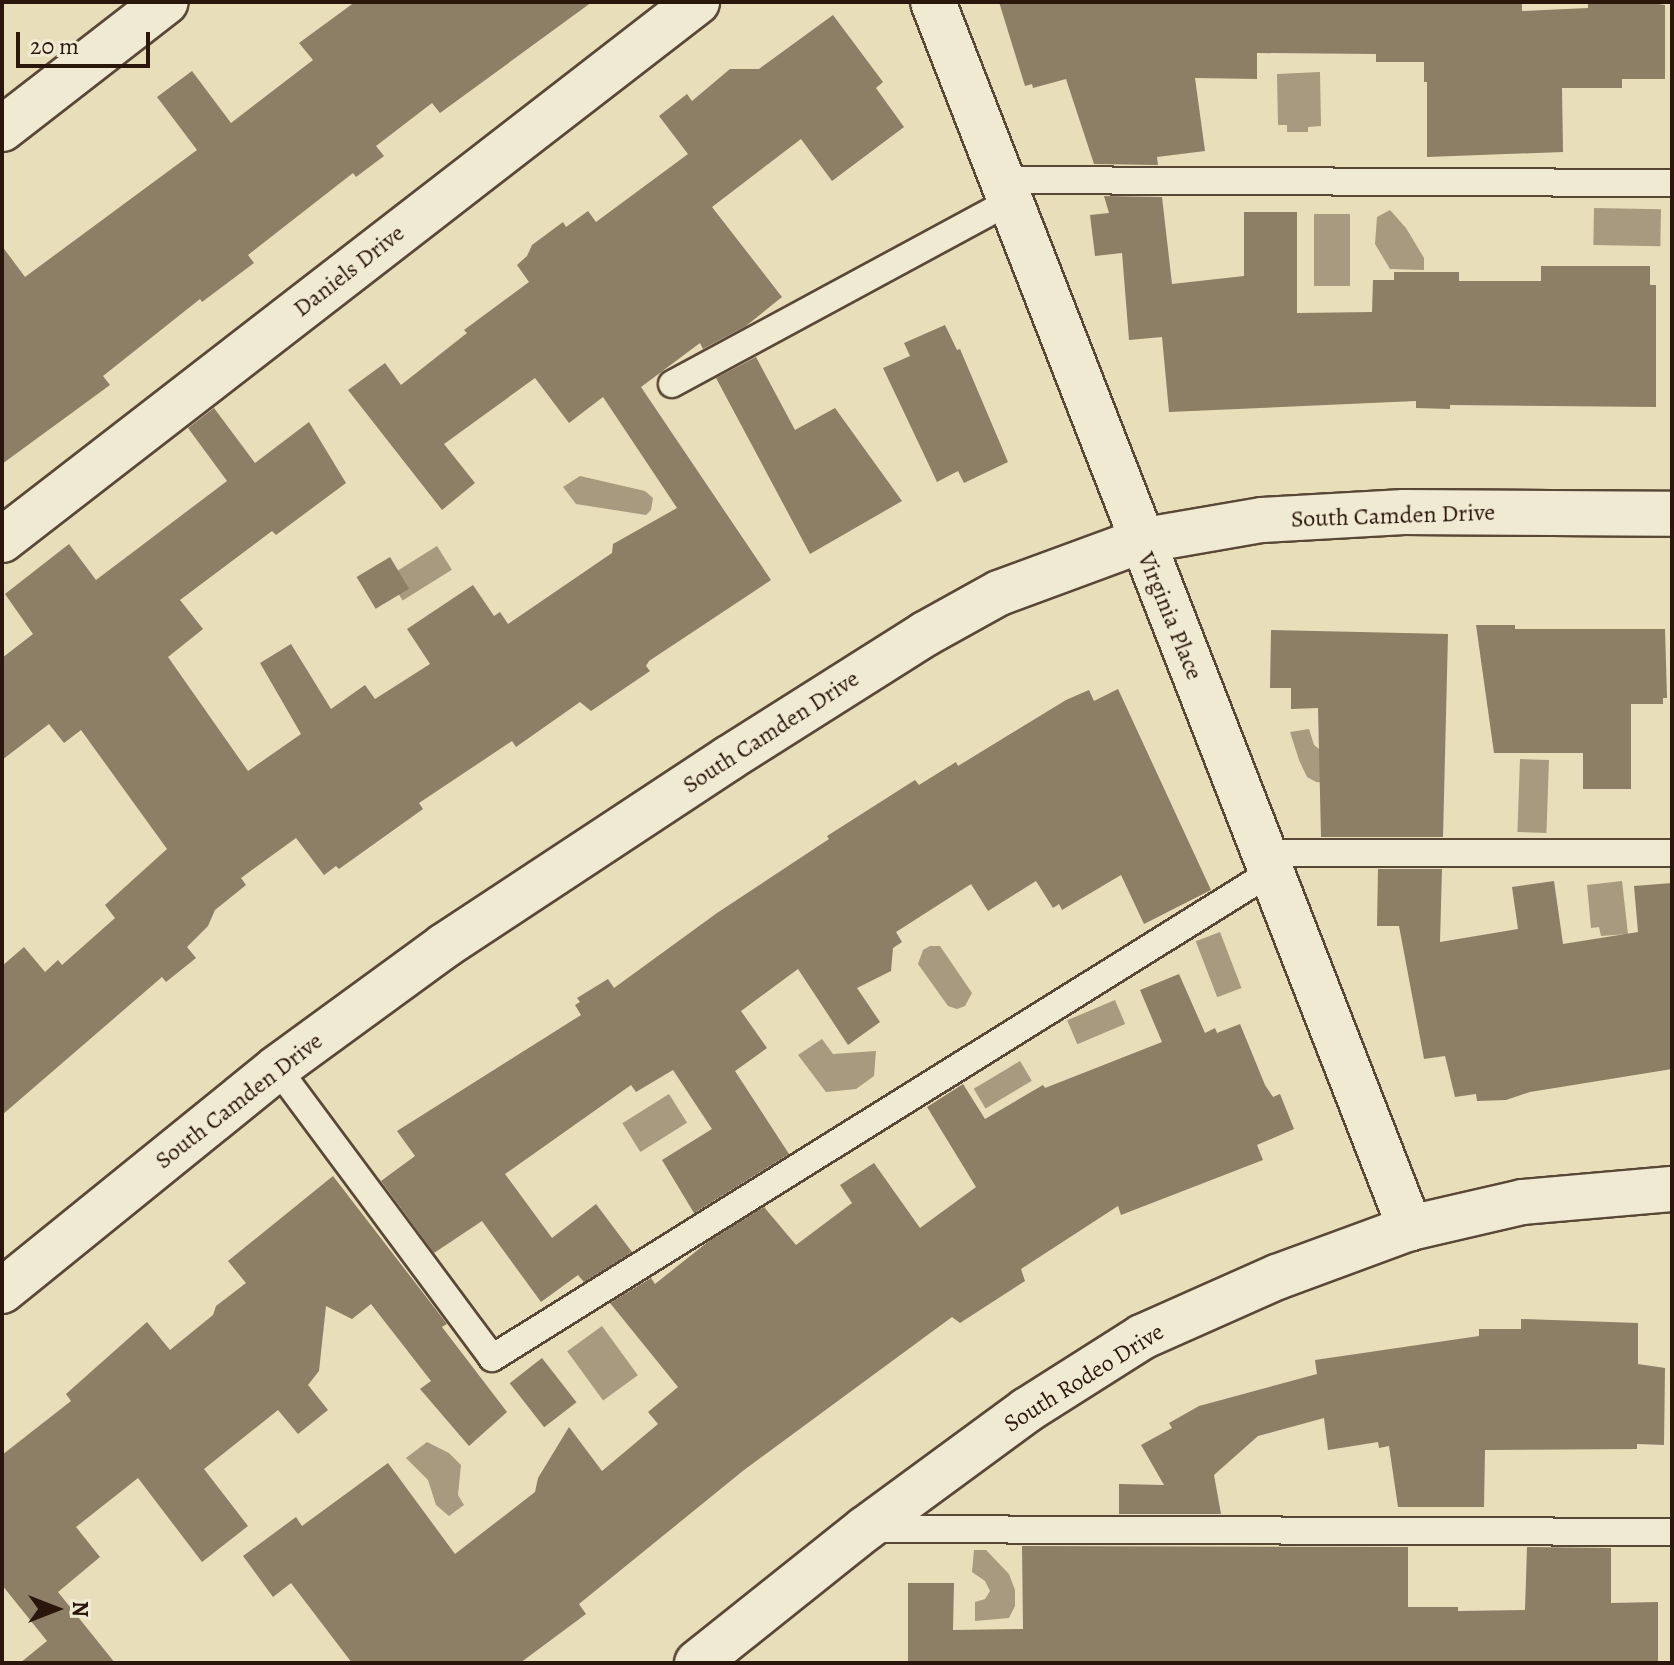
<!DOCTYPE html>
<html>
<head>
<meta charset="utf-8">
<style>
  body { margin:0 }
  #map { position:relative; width:1674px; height:1665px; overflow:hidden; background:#e8deba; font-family:Alegreya,serif }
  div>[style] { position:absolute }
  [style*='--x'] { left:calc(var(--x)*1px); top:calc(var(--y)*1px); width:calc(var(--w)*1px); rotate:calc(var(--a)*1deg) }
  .water>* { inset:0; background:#a79a7e; transform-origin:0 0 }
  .building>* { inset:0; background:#8d7e66; transform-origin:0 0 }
  .roads { filter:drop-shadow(2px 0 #5a4837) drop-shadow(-2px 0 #5a4837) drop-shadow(0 2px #5a4837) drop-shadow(0 -2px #5a4837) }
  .service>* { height:26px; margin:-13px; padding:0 13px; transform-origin:13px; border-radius:13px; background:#f0ead2 }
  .minor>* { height:44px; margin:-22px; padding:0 22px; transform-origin:22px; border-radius:22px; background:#f0ead2 }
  span { translate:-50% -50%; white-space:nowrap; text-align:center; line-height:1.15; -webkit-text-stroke:6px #f0ead2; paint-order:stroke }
  .street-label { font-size:24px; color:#2a160b }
  .frame { position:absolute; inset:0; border:4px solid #2a160b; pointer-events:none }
  .north { position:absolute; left:16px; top:1569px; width:80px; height:80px; -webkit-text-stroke:6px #f0ead2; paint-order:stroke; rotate:90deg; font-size:22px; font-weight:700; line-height:32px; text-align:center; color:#2a160b }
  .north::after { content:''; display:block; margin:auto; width:28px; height:36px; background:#2a160b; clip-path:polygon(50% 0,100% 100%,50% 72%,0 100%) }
  .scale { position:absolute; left:16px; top:32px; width:134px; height:36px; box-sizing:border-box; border:4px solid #2a160b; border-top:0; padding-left:10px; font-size:24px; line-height:28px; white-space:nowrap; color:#2a160b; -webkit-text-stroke:6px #f0ead2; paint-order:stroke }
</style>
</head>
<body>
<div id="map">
  <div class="water">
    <div style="clip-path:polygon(1320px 72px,1321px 126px,1308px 127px,1308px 132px,1287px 132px,1287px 125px,1278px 125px,1277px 74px)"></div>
    <div style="left:1594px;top:208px;width:67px;height:37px;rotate:1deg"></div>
    <div style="clip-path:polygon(1390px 210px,1406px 228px,1424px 258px,1424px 270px,1390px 269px,1375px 244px,1377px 217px)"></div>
    <div style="left:1314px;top:214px;width:36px;height:72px"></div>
    <div style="clip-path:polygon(580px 476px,645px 491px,653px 498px,651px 510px,646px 515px,576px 504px,563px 487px)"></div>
    <div style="left:437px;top:546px;width:28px;height:58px;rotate:58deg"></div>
    <div style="clip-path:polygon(1309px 729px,1314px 745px,1323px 752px,1333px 784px,1316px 782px,1307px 777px,1299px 760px,1290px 732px)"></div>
    <div style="left:1520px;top:759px;width:29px;height:73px;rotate:2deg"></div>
    <div style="clip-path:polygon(1622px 881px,1628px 934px,1601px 936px,1599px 927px,1591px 928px,1587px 885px)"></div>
    <div style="left:1220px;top:932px;width:60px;height:26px;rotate:69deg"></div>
    <div style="clip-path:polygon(930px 946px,940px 946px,972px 993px,965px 1006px,957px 1009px,948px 1006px,918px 964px,923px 950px)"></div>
    <div style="left:1115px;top:1000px;width:26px;height:52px;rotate:67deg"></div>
    <div style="clip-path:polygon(822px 1039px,833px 1054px,876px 1051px,874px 1076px,856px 1089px,826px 1092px,798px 1055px)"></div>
    <div style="left:1020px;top:1061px;width:23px;height:54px;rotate:59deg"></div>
    <div style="left:669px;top:1094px;width:34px;height:55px;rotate:58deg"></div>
    <div style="left:602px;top:1326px;width:61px;height:43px;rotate:54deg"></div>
    <div style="clip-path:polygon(427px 1442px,449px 1453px,461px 1465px,458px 1495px,464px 1505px,449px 1516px,436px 1505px,428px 1480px,406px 1458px)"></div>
    <div style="clip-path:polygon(974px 1550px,986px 1550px,1009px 1574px,1015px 1590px,1015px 1606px,1009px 1618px,975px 1621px,975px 1602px,985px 1599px,990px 1591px,985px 1581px,972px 1572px)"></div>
  </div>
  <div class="building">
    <div style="clip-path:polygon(355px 2px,592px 2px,440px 113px,432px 103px,376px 146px,384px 156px,356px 177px,353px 173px,248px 255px,254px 263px,202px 302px,200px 299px,103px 376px,110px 385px,2px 464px,2px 246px,25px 277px,197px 150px,157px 97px,192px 71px,231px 123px,313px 60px,299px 43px)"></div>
    <div style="clip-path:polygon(999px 2px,1522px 2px,1522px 11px,1588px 8px,1588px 2px,1645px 2px,1665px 5px,1665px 79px,1622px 79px,1622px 88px,1562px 88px,1563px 152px,1427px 157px,1427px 82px,1424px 82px,1424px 62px,1376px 62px,1376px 54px,1257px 53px,1257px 79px,1195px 78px,1205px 151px,1157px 157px,1158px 165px,1094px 164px,1066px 79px,1033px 88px,1032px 84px,1025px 86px)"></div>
    <div style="clip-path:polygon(833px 15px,883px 82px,876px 88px,904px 127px,832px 181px,801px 139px,712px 207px,782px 297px,746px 326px,703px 349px,700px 343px,641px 387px,771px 580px,649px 661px,646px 666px,650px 671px,591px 711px,580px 702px,516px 747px,512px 741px,419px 803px,423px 809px,339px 869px,336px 866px,324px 875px,296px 838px,241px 878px,246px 885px,215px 910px,208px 926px,187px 947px,196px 958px,166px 982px,162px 977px,2px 1115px,2px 966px,24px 947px,45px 972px,58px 960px,62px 965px,115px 918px,105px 905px,167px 849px,81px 730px,64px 743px,49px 724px,2px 760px,2px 658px,33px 634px,5px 594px,69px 544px,96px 580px,227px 481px,188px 428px,214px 408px,255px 463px,309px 422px,346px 483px,276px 535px,272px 531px,180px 600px,203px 629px,168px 657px,248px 771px,301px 734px,260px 663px,291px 644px,331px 709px,365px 685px,375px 699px,430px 664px,407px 629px,473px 585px,494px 616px,500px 612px,508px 624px,612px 553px,613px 544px,677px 508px,603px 397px,569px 423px,535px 378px,444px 444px,475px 483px,442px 510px,348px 390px,385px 363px,401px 385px,467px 333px,464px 330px,529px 282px,517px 265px,527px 256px,532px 245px,563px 222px,566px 227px,588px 211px,596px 222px,688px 154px,659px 116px,687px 94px,692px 101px,730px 69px,759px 69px)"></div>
    <div style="clip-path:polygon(1104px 196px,1162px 197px,1172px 284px,1244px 276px,1244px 212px,1297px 212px,1297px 313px,1372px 312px,1373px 280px,1394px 280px,1394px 272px,1459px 272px,1459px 281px,1541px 281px,1541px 266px,1650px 266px,1650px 285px,1656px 285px,1656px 407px,1450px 405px,1450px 409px,1416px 408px,1416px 401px,1169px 412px,1162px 337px,1129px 340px,1122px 253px,1095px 256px,1090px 215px,1109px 213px)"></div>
    <div style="clip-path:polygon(945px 325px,957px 350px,960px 349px,1008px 462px,964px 483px,958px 471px,937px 482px,883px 368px,910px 356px,904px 343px)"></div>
    <div style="clip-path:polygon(756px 357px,795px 430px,835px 408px,902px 501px,810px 554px,716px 378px)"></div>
    <div style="left:390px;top:557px;width:37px;height:39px;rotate:59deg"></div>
    <div style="clip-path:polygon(1476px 625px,1515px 625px,1515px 629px,1665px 629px,1667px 698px,1663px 698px,1663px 704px,1631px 704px,1631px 789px,1583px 789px,1583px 753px,1494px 753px)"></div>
    <div style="clip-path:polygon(1271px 630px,1448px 634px,1443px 837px,1321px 837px,1318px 708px,1291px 709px,1291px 688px,1270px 688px)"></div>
    <div style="clip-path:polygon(1118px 689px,1211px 890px,1144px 924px,1121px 875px,1062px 910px,1059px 904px,1053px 908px,1036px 881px,988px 911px,971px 884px,896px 932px,902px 942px,893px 948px,891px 971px,857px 988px,880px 1022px,848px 1045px,798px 969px,741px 1011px,767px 1048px,735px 1071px,789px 1154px,694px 1213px,662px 1160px,712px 1129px,673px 1070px,636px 1092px,631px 1085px,505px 1174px,552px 1238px,596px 1204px,632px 1252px,584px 1282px,578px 1275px,541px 1302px,482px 1221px,434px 1253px,381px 1181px,415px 1156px,397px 1131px,581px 1015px,575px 1005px,580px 1002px,577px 998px,608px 979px,614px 988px,717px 913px,829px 839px,827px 836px,915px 780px,919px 785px,956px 762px,958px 766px,1066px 700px,1089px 690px,1094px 701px)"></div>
    <div style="clip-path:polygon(1378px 869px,1442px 869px,1440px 942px,1518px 929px,1512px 887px,1554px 881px,1563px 944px,1638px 932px,1634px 886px,1672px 883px,1672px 1069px,1530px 1092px,1506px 1100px,1477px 1101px,1476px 1094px,1455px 1097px,1445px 1056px,1424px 1059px,1399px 926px,1377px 926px)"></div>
    <div style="clip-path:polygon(1179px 974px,1205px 1033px,1215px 1028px,1217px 1033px,1240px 1024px,1265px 1085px,1273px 1097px,1280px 1094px,1294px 1129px,1257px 1145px,1263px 1160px,1121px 1215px,1118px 1206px,1021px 1269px,1025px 1281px,960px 1323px,952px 1317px,744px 1470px,579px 1604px,586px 1614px,520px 1663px,352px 1663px,291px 1583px,273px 1597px,243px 1556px,296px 1517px,302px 1526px,388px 1463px,455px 1554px,535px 1492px,538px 1478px,569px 1427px,602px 1471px,658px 1424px,648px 1412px,678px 1387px,610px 1303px,651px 1278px,655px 1284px,709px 1241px,764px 1207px,796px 1245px,852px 1203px,840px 1185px,874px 1163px,920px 1228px,976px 1187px,927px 1107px,963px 1084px,985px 1119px,1043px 1085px,1045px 1088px,1162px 1042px,1140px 990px)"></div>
    <div style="clip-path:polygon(333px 1176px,447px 1324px,442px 1327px,507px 1412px,469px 1446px,420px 1389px,431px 1381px,371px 1304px,352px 1319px,326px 1306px,319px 1371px,308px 1385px,328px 1410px,298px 1434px,278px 1410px,204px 1469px,248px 1526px,202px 1562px,138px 1478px,76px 1527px,100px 1557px,58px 1592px,115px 1663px,20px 1663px,47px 1641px,2px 1585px,2px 1455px,71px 1401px,66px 1394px,147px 1322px,170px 1350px,213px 1315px,216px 1306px,246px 1283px,228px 1261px)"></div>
    <div style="clip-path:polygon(1521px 1319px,1638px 1323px,1638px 1364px,1665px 1368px,1664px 1445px,1637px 1444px,1637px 1449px,1485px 1450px,1484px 1507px,1398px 1507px,1389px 1446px,1379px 1448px,1378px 1442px,1328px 1450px,1324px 1418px,1258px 1436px,1214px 1475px,1221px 1514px,1119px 1514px,1119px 1484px,1164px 1485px,1141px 1445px,1172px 1428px,1169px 1423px,1199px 1406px,1317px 1374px,1315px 1360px,1479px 1336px,1479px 1329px,1521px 1329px)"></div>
    <div style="left:542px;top:1358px;width:56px;height:41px;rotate:52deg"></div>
    <div style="clip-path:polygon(1022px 1546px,1408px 1547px,1408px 1607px,1458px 1607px,1458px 1611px,1525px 1610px,1527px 1547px,1611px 1548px,1611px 1603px,1658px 1602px,1658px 1663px,908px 1663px,908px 1583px,954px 1583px,953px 1630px,1023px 1629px)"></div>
  </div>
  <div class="roads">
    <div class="service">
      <div style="--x:1001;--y:180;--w:671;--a:0.26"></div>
      <div style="--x:672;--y:384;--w:383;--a:-28.4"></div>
      <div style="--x:1264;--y:853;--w:408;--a:0"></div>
      <div style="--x:277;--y:1068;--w:361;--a:53.4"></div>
      <div style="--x:492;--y:1358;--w:918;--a:-31.96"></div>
      <div style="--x:868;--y:1529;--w:804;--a:0.21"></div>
    </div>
    <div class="minor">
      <div style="--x:933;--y:2;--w:1316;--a:68.74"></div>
      <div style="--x:2;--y:129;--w:207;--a:-37.8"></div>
      <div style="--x:2;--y:540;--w:879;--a:-37.74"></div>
      <div style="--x:2;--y:1291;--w:354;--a:-39"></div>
      <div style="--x:277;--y:1068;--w:207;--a:-36.1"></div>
      <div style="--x:444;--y:946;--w:341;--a:-33.4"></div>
      <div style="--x:729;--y:758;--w:232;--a:-32.3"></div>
      <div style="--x:925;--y:634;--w:85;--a:-29"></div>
      <div style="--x:999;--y:593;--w:150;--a:-20.2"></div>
      <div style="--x:1140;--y:541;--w:124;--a:-9.8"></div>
      <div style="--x:1262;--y:520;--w:142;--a:-3.2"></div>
      <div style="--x:1404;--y:512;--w:268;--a:0.4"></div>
      <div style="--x:697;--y:1663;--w:215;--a:-38.6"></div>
      <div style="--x:865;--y:1529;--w:201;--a:-36.3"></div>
      <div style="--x:1027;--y:1410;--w:136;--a:-32.4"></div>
      <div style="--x:1142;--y:1337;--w:148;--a:-24"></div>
      <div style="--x:1277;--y:1277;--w:142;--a:-20.2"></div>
      <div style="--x:1410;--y:1228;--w:116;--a:-13"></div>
      <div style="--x:1523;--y:1202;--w:150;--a:-5"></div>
    </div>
  </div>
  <div class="street-label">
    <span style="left:349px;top:271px;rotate:-38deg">Daniels Drive</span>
    <span style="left:1393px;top:516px;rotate:-2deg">South Camden Drive</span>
    <span style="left:1170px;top:616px;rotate:68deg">Virginia Place</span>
    <span style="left:771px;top:732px;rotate:-33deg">South Camden Drive</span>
    <span style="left:239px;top:1101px;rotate:-38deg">South Camden Drive</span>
    <span style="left:1084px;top:1378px;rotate:-32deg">South Rodeo Drive</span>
  </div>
  <div class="frame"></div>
  <div class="north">N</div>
  <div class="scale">20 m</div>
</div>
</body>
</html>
